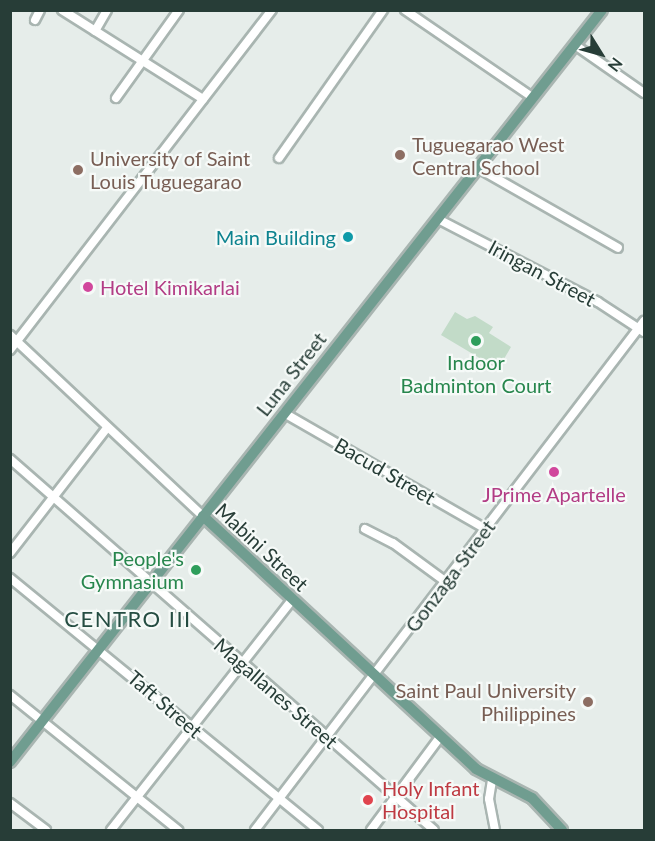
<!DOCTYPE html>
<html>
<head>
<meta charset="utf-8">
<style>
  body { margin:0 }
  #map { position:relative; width:655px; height:841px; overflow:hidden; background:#e6edea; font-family:Lato,sans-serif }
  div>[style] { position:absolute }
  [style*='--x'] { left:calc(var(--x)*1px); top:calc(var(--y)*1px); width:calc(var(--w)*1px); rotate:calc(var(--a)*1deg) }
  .green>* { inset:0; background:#c2dbc8 }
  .roads { filter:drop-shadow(2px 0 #a9b5b1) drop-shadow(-2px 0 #a9b5b1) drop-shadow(0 2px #a9b5b1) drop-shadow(0 -2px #a9b5b1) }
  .minor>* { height:8px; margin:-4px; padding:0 4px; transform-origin:4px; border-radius:4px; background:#fff }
  .major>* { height:10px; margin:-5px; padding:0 5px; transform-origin:5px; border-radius:5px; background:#709d90 }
  .dots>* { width:16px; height:16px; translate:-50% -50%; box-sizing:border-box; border:3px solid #f6faf8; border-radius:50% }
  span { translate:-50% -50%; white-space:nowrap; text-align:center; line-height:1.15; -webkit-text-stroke:4.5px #f6faf8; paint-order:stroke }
  .education-label { font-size:20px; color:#785e54 }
  .left { translate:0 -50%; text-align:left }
  .right { translate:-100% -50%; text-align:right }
  .culture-label { font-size:20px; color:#0d838f }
  .street-label { font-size:20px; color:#273d37 }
  .hotel-label { font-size:20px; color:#b23c85 }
  .leisure-label { font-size:20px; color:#27864d }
  .health-label { font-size:20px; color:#be3a42 }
  .quarter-label { font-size:22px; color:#254d42; letter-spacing:1.5px }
  .frame { position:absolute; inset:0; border:12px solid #273d37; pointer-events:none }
  .north { position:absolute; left:571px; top:24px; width:60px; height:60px; -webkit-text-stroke:4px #f6faf8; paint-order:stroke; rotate:127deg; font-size:16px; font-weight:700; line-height:24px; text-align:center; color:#273d37 }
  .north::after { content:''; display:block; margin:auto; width:21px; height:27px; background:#273d37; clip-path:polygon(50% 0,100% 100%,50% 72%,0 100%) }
</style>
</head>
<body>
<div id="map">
  <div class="green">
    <div style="clip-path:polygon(455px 312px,467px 319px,475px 316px,493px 327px,489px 333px,511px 347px,498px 369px,441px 335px)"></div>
  </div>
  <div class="roads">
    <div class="minor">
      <div style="--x:62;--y:10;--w:167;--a:32.3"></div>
      <div style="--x:405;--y:10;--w:154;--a:34.4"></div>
      <div style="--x:35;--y:20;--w:11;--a:-63"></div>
      <div style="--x:95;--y:31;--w:24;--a:-60"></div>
      <div style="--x:575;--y:45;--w:84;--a:34.8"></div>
      <div style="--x:116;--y:98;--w:108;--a:-54.4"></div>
      <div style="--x:279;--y:158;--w:181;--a:-54.9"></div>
      <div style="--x:478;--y:168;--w:161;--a:29.7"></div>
      <div style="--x:438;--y:219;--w:180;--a:27.4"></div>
      <div style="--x:598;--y:302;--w:55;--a:33.1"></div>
      <div style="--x:10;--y:335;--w:265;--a:43.2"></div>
      <div style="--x:10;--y:350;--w:429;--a:-52.4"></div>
      <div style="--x:284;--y:413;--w:233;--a:29.9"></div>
      <div style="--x:10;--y:459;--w:563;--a:41.19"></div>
      <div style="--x:365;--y:529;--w:31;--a:27"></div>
      <div style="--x:393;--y:543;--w:66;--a:36.3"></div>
      <div style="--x:10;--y:553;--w:158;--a:-52.2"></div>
      <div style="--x:10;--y:578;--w:398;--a:39.3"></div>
      <div style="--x:10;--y:695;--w:216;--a:38.8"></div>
      <div style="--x:492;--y:780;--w:19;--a:99"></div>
      <div style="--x:489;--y:799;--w:32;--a:79"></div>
      <div style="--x:10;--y:803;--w:45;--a:36.9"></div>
      <div style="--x:111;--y:830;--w:293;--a:-51.8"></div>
      <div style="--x:255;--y:830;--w:641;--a:-52.61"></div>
      <div style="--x:371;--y:830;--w:116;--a:-53.4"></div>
    </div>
    <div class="major">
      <div style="--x:203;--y:516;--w:372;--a:42.8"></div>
      <div style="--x:476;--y:769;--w:63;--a:27.4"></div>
      <div style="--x:532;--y:798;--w:44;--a:46.8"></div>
      <div style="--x:10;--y:762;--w:957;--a:-51.79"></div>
    </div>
  </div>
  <div class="dots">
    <div style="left:400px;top:155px;background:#8d6e63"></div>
    <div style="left:78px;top:170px;background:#8d6e63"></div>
    <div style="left:348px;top:237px;background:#0f9aa8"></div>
    <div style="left:88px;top:287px;background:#d1479c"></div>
    <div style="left:476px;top:341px;background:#2e9e5b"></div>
    <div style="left:554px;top:472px;background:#d1479c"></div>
    <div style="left:196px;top:570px;background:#2e9e5b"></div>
    <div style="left:588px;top:702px;background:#8d6e63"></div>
    <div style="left:368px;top:800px;background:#e0444e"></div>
  </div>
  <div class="education-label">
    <span class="left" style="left:412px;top:156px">Tuguegarao West<br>Central School</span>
    <span class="left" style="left:90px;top:170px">University of Saint<br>Louis Tuguegarao</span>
    <span class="right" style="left:576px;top:702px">Saint Paul University<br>Philippines</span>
  </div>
  <div class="culture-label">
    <span class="right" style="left:336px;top:237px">Main Building</span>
  </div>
  <div class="street-label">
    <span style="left:542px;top:273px;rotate:28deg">Iringan Street</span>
    <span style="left:291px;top:374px;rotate:-52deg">Luna Street</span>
    <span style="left:385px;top:471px;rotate:30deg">Bacud Street</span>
    <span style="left:262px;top:547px;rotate:43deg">Mabini Street</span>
    <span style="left:450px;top:576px;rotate:-53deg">Gonzaga Street</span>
    <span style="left:276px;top:693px;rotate:41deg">Magallanes Street</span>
    <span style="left:165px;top:704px;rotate:41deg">Taft Street</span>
  </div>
  <div class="hotel-label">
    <span class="left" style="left:100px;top:287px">Hotel Kimikarlai</span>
    <span style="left:554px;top:494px">JPrime Apartelle</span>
  </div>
  <div class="leisure-label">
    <span style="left:476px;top:374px">Indoor<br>Badminton Court</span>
    <span class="right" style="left:184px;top:570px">People's<br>Gymnasium</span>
  </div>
  <div class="health-label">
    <span class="left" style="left:382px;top:800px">Holy Infant<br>Hospital</span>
  </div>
  <div class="quarter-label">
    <span style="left:128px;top:619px">CENTRO III</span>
  </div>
  <div class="frame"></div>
  <div class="north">N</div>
</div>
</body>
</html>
